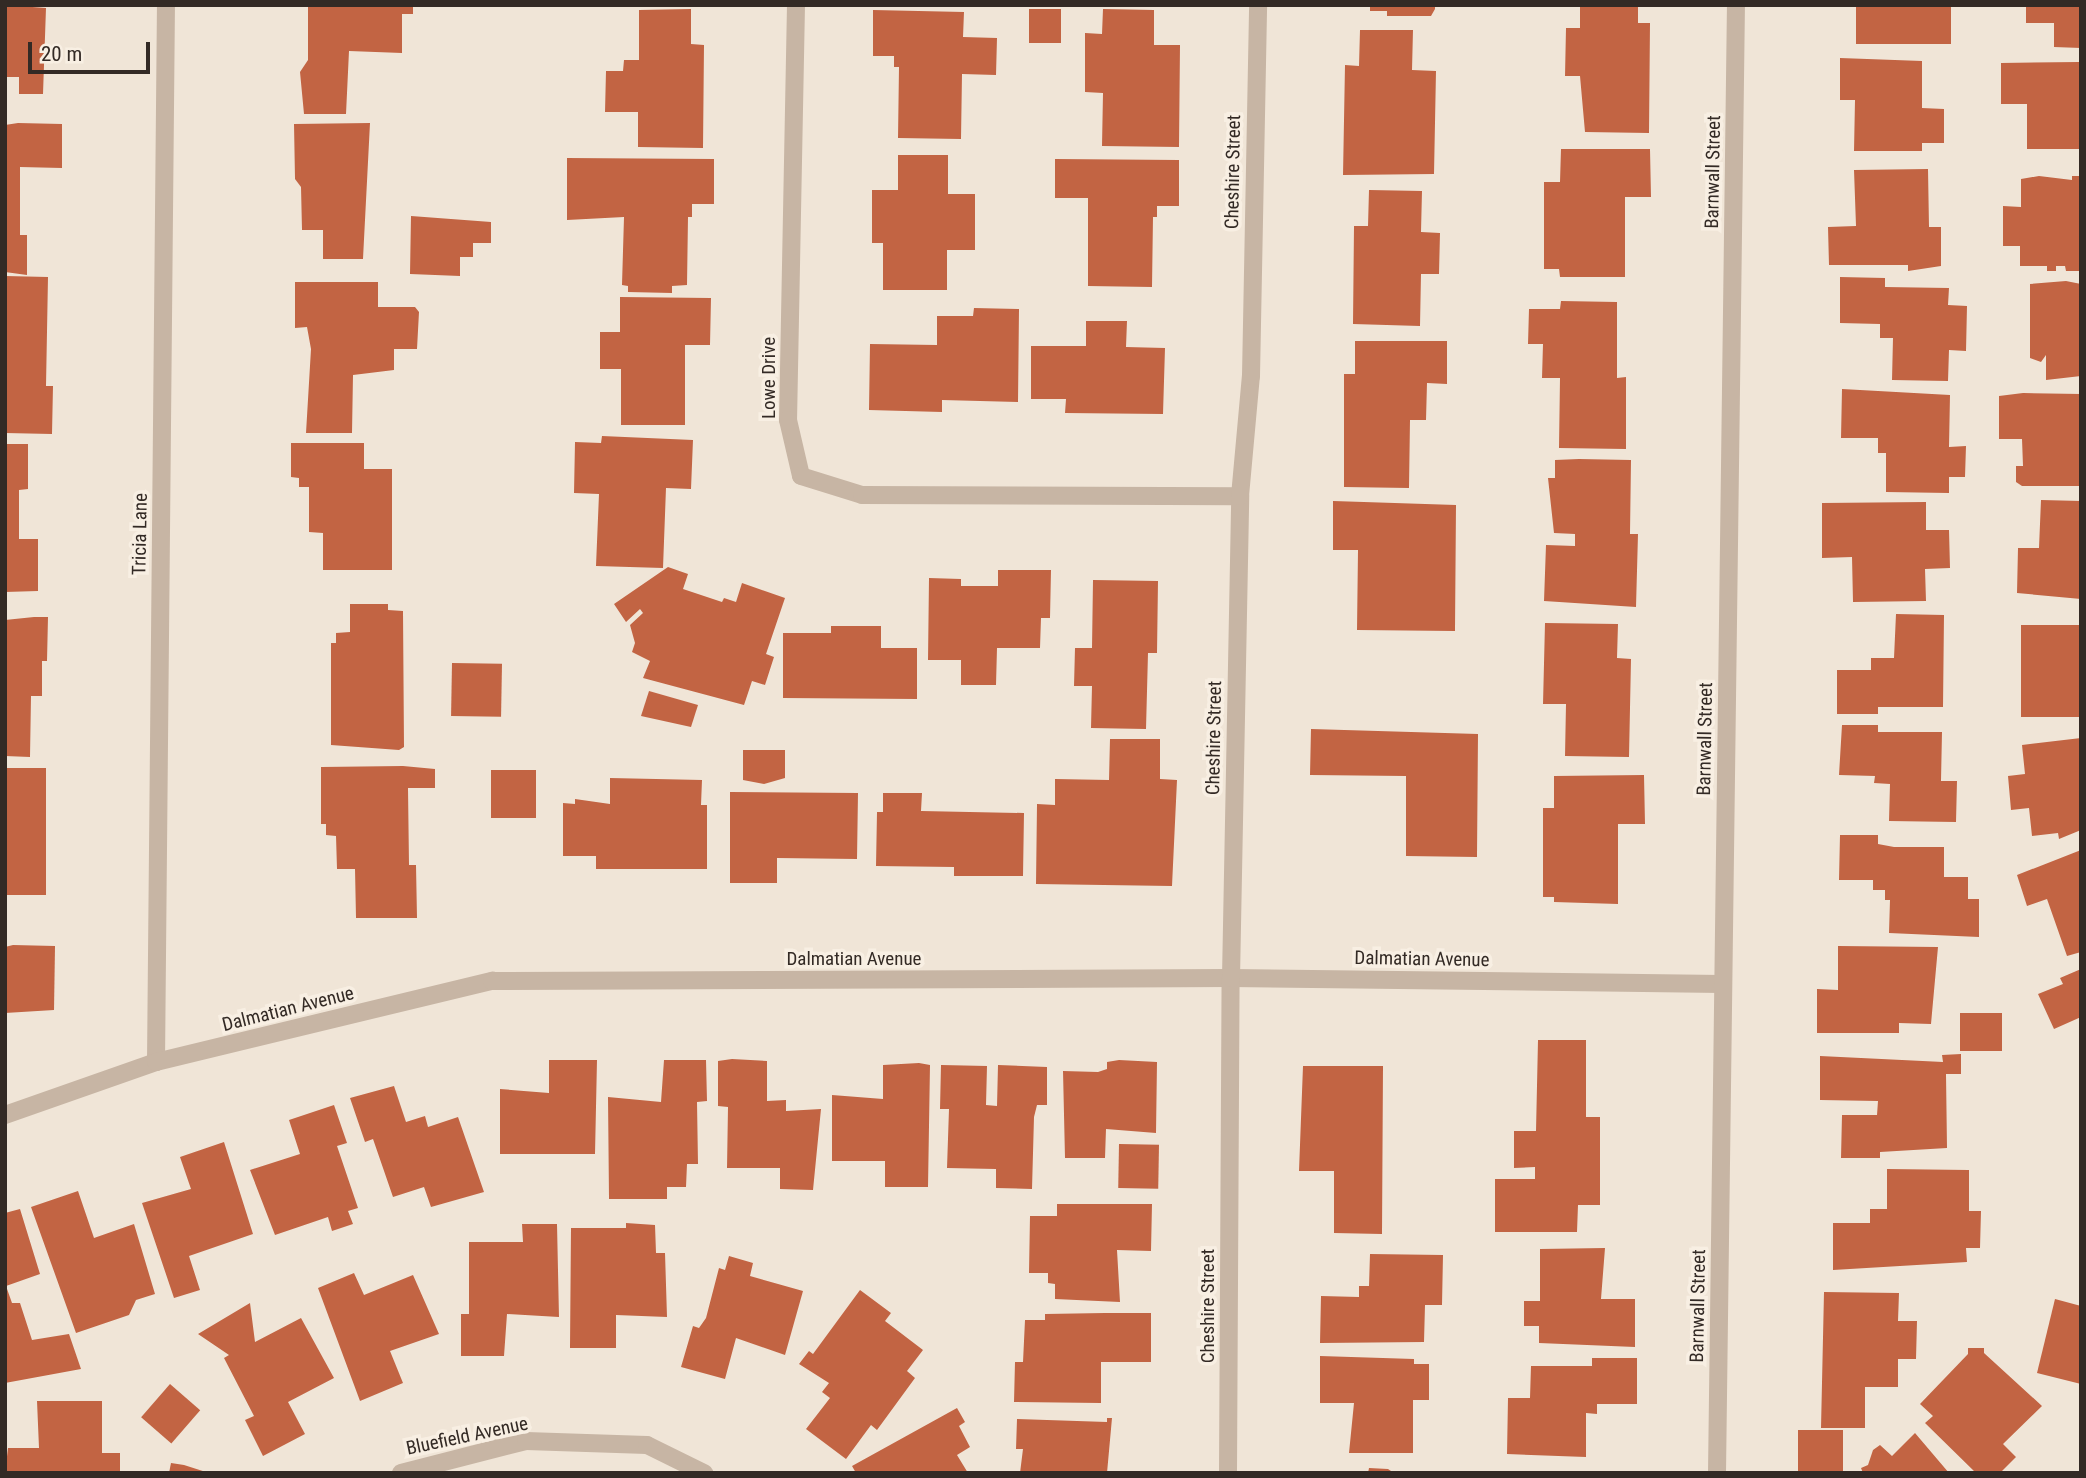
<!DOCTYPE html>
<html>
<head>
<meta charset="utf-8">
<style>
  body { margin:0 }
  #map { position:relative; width:2086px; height:1478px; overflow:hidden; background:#f0e5d7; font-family:"Roboto Condensed",sans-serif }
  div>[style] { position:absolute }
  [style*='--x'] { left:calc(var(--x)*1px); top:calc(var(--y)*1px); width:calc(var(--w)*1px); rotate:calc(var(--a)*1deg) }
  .building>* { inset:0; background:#c26443; transform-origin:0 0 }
  .street>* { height:18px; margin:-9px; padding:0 9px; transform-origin:9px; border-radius:9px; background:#c7b5a4 }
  span { translate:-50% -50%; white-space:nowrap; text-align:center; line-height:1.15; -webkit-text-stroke:7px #f8efe3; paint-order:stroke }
  .street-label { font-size:19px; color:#332a25 }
  .frame { position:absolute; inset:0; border:7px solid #332a25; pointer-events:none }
  .scale { position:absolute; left:28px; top:42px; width:122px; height:32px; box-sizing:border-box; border:4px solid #332a25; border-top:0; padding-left:9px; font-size:21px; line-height:24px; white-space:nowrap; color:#332a25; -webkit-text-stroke:5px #f8efe3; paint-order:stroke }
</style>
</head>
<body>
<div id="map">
  <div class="building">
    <div style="clip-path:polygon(5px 5px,46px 8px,43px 94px,19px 94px,19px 77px,5px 77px)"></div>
    <div style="clip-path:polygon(308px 5px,413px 5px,413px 14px,402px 14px,402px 53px,349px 51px,346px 114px,304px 114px,300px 72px,308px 60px)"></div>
    <div style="clip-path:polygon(1370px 5px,1435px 5px,1435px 9px,1431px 16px,1387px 16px,1387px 11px,1370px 11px)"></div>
    <div style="clip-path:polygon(1580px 5px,1638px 5px,1638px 23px,1650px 23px,1649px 133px,1585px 132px,1580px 76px,1565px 76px,1566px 28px,1580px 28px)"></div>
    <div style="left:1856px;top:5px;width:95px;height:39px"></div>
    <div style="clip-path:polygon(2026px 5px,2081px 5px,2081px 48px,2054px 47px,2054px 23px,2026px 23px)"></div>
    <div style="clip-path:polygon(691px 9px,691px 44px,704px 45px,703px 148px,638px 147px,638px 112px,605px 112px,606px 71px,623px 71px,624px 60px,639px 60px,639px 10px)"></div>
    <div style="left:1029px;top:9px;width:32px;height:34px"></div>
    <div style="clip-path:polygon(1103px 9px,1154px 10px,1154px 45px,1180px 45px,1179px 147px,1102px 146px,1103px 93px,1085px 92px,1085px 33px,1102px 34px)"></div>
    <div style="clip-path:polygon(873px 10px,964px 12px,963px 37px,997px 38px,996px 75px,962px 74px,961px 139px,898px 138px,899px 67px,894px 67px,894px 56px,873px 56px)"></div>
    <div style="clip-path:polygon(1360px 30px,1413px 30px,1412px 70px,1436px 71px,1434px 174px,1343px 175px,1345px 65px,1359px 66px)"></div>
    <div style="clip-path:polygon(1840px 58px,1922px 61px,1922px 108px,1944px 109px,1944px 143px,1922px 143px,1922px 151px,1854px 151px,1855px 100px,1840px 100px)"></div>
    <div style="clip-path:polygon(2079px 62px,2081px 149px,2027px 149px,2027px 104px,2001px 104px,2001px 63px)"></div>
    <div style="clip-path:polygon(18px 123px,62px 124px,62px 168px,20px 167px,20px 235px,27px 235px,27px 275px,5px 272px,5px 125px)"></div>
    <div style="clip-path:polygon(370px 123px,363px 259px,323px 259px,323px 230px,302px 230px,301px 187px,295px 179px,294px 124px)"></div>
    <div style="clip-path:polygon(1561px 149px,1650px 149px,1651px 197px,1625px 197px,1625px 277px,1560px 277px,1559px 269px,1544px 269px,1544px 182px,1560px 182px)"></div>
    <div style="clip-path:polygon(898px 155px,948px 155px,948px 194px,975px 194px,975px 250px,947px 250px,947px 290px,883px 290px,883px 243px,872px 243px,872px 190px,898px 190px)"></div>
    <div style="clip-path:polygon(567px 158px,714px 159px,714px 204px,692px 204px,692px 217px,688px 217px,687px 285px,672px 286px,672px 293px,628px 292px,628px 286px,622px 285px,624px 217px,567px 220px)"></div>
    <div style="clip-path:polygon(1055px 159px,1179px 160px,1179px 206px,1157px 206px,1157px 217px,1153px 217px,1152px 287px,1088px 286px,1088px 198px,1055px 198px)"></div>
    <div style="clip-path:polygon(1928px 169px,1929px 227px,1941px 227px,1941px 266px,1908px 271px,1908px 265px,1829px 265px,1828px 227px,1856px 226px,1854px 170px)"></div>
    <div style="clip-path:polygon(2039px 176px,2072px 180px,2072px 176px,2081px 176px,2081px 271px,2066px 271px,2065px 266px,2056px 266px,2056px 271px,2047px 271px,2047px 266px,2020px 266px,2020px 246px,2003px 246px,2003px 206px,2021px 207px,2021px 179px)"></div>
    <div style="clip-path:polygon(1369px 190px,1422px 191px,1421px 232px,1440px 233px,1439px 274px,1421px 274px,1420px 326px,1353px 324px,1354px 226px,1368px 226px)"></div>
    <div style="clip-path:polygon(411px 216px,491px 222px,491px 243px,473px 243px,473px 257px,460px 257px,460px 276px,410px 274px)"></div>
    <div style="clip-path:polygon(5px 276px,48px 277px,46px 386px,53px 386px,52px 434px,5px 433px)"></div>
    <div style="clip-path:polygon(1840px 277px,1885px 278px,1885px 287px,1949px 288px,1948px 305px,1967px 306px,1966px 351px,1949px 350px,1948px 381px,1892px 380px,1893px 338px,1880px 338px,1880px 324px,1840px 323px)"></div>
    <div style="clip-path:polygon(2066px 281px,2081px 284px,2081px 376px,2046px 380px,2046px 355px,2041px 362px,2030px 358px,2030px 284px)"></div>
    <div style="clip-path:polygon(295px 282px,378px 282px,378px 307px,415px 307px,419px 312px,417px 349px,394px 349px,394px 370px,353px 375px,352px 433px,306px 433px,311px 349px,307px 327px,295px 328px)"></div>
    <div style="clip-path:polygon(620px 297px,711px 298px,710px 345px,685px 345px,685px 425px,621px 425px,621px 369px,600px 369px,600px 332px,620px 332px)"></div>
    <div style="clip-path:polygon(1561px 301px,1617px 302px,1617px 378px,1626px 377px,1626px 449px,1559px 448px,1560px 378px,1542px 378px,1543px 344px,1528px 344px,1529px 309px,1560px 309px)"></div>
    <div style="clip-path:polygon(974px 308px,1019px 309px,1018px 402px,942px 400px,942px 412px,869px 410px,870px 344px,937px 345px,937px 316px,973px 316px)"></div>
    <div style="clip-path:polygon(1086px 321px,1127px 321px,1126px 347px,1165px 348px,1163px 414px,1065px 413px,1066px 399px,1031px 399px,1031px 346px,1086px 346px)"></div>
    <div style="clip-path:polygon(1355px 341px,1447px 341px,1447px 384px,1427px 383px,1426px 420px,1410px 420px,1409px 488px,1344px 487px,1344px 374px,1355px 374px)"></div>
    <div style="clip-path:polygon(1842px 389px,1950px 395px,1949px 447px,1966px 446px,1965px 477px,1949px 477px,1949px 493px,1886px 492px,1886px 453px,1878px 453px,1878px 438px,1841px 438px)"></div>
    <div style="clip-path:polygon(2023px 393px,2081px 394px,2081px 486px,2022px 486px,2016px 482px,2016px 466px,2023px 466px,2022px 439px,1999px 439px,1999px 396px)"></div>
    <div style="clip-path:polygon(602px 436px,693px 440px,691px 489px,666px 488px,663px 568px,596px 566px,599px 494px,574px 493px,575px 442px,601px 443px)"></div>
    <div style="clip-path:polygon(291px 443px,364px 443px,364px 469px,392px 469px,392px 570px,323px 570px,323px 533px,309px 532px,309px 487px,299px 487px,299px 478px,291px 477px)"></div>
    <div style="clip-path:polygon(5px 444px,28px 444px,28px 489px,19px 490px,19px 539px,38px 539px,38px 591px,5px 592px)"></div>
    <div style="clip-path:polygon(1579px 459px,1631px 460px,1630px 534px,1638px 534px,1636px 607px,1544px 601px,1546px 545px,1575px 546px,1575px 534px,1554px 533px,1548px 478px,1555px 478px,1555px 460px)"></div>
    <div style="clip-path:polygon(2041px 500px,2081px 501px,2081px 599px,2017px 593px,2018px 548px,2039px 548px)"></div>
    <div style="clip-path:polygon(1333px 501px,1456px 505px,1455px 631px,1357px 630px,1358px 550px,1333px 550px)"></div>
    <div style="clip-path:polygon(1926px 502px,1926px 530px,1949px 530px,1950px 568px,1925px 569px,1926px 601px,1853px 602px,1852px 557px,1822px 558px,1822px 503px)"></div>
    <div style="clip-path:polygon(668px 567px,688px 574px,683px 589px,722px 602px,724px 598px,736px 602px,742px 583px,785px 598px,766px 654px,774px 657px,765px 685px,752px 681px,744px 705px,643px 678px,650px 661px,632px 652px,635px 643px,630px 625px,643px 613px,640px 609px,626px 622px,614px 604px)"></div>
    <div style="clip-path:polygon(998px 570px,1051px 570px,1050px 618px,1041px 618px,1040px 648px,997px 648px,996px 685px,961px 685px,961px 660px,928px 660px,929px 578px,961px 579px,961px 586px,998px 586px)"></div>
    <div style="clip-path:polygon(1093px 580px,1158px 581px,1157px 653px,1148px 653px,1146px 729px,1091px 728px,1092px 686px,1074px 686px,1075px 648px,1092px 648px)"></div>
    <div style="clip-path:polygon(350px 604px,388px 604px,388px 610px,403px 611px,404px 747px,399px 750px,331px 745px,331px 643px,336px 643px,336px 633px,350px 632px)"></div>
    <div style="clip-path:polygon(1896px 614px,1944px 615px,1943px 707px,1878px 707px,1878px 714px,1837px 714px,1837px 670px,1871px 670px,1871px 658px,1894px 658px)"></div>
    <div style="clip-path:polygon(34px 617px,48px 617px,47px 661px,42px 661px,42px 696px,31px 696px,30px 757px,5px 756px,5px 620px)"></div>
    <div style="clip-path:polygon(1545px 623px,1618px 624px,1617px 658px,1631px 659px,1629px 757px,1565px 756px,1566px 704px,1543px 704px)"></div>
    <div style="left:2021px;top:625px;width:60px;height:92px"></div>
    <div style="clip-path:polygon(831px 626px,881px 626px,881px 648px,917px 648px,917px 699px,783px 698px,783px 633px,831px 633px)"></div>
    <div style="left:452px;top:663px;width:50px;height:53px;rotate:1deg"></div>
    <div style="clip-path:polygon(649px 691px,698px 705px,691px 727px,641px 716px)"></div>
    <div style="clip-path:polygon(1842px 725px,1878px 725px,1878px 732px,1942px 732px,1941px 781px,1957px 781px,1956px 822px,1889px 821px,1890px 784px,1874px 783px,1875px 776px,1839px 775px)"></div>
    <div style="clip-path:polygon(1311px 729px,1478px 734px,1477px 857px,1406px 856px,1406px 776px,1310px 775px)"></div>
    <div style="clip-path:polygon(2081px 738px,2081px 830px,2059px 839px,2058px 833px,2032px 836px,2029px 808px,2011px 810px,2008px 776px,2025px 774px,2022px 745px)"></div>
    <div style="clip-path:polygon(1110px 739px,1160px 739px,1160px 779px,1177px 780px,1172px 886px,1036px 884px,1037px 804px,1055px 805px,1055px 779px,1109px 780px)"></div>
    <div style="clip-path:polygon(743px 750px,785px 750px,785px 778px,764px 784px,743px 780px)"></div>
    <div style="clip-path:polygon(403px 766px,435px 769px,435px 788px,408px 788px,409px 865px,416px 865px,417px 918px,356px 918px,355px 869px,337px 869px,336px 836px,326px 835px,326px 824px,321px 824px,321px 767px)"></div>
    <div style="left:5px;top:768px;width:41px;height:127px"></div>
    <div style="left:491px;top:770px;width:45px;height:48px"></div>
    <div style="clip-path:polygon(1644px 775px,1645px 824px,1618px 824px,1618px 904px,1554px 902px,1554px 897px,1543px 897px,1543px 808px,1554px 808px,1554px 776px)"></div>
    <div style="clip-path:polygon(610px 778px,702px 780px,701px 805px,707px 805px,707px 869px,596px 869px,596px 856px,563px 856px,563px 803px,575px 804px,575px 799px,610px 804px)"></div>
    <div style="clip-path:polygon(730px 792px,858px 793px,857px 859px,777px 858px,777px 883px,730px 883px)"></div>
    <div style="clip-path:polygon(883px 793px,922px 793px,921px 811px,1024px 813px,1023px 876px,954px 876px,954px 867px,876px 866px,877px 812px,883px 812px)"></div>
    <div style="clip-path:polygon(1840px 835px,1878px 835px,1878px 844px,1894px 847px,1944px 847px,1944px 877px,1968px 877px,1968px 899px,1979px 899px,1979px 937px,1889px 933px,1890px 900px,1885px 900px,1885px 890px,1873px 890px,1873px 880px,1839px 880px)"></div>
    <div style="clip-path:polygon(2081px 850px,2081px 952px,2067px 956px,2047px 899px,2027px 906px,2017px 875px)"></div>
    <div style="clip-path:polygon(13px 945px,55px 946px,54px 1010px,5px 1013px,5px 947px)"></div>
    <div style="clip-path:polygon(1838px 946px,1938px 947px,1931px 1024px,1899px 1023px,1899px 1033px,1817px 1033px,1817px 989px,1838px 990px)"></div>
    <div style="clip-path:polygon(2081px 969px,2081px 1017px,2054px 1029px,2038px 994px,2063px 984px,2060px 978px)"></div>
    <div style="left:1960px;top:1013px;width:42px;height:38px"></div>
    <div style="clip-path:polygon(1538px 1040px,1586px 1040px,1586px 1117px,1600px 1117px,1600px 1205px,1578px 1205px,1577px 1232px,1495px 1232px,1495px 1179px,1535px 1179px,1535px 1167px,1514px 1168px,1514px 1131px,1536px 1131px)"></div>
    <div style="clip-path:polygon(1961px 1054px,1961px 1074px,1946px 1074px,1947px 1148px,1880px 1152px,1880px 1158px,1841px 1158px,1842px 1115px,1877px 1115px,1878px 1101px,1820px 1100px,1820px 1056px,1943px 1062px,1942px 1055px)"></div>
    <div style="clip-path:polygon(732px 1059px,767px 1061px,767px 1101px,786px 1100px,786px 1111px,821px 1109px,813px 1190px,780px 1189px,780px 1168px,727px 1168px,728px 1107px,718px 1106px,718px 1061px)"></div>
    <div style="clip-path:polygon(549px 1060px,597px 1060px,595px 1154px,500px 1154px,500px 1089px,549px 1093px)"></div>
    <div style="clip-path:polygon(664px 1060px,706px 1060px,707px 1101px,697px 1102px,698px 1164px,687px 1164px,686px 1187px,667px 1187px,667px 1199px,609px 1199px,608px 1097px,661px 1102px)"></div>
    <div style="clip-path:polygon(1119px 1060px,1157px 1062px,1156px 1133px,1106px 1129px,1105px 1158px,1065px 1158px,1063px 1071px,1098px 1072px,1107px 1069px,1107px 1062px)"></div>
    <div style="clip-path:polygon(919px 1063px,930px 1065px,928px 1187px,885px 1187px,885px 1161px,832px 1161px,832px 1095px,883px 1099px,883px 1065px)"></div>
    <div style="clip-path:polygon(941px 1065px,987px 1066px,986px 1105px,997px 1106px,998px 1065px,1047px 1067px,1047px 1105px,1037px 1105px,1034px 1117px,1032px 1189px,996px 1188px,996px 1169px,947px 1168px,949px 1109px,940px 1109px)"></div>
    <div style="clip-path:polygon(1303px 1066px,1383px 1066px,1382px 1234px,1334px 1233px,1334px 1171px,1299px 1171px)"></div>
    <div style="clip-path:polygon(394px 1086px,406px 1122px,425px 1116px,428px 1127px,458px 1117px,484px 1192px,431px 1207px,424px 1187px,393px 1197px,373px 1139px,365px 1142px,350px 1098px)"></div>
    <div style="clip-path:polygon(334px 1105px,347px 1143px,337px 1146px,358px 1208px,348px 1211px,353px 1224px,332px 1231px,328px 1217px,275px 1235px,250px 1170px,300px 1154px,289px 1120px)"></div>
    <div style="clip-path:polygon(224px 1142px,253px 1234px,189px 1256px,200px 1290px,174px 1298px,142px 1203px,191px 1189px,180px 1157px)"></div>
    <div style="left:1119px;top:1144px;width:40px;height:44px;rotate:1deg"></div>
    <div style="clip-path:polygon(1887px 1169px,1969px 1170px,1969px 1211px,1981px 1211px,1980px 1248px,1966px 1248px,1967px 1262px,1833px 1270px,1833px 1223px,1870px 1223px,1870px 1209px,1887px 1209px)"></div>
    <div style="clip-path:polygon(78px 1191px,94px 1238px,134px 1224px,155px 1294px,136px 1300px,129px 1315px,76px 1333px,31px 1207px)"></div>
    <div style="clip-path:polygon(1057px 1204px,1152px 1204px,1151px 1251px,1117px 1250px,1120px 1302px,1055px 1299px,1055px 1284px,1048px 1283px,1048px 1273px,1029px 1273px,1030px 1216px,1057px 1216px)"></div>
    <div style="clip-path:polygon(20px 1209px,40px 1274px,6px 1286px,12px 1303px,20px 1303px,32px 1340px,69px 1334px,81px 1369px,5px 1383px,5px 1213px)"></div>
    <div style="clip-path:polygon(626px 1223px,655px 1225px,656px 1253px,665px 1253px,667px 1317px,616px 1315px,616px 1348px,570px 1348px,571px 1228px,626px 1228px)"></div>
    <div style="clip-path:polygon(522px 1224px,557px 1224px,559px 1317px,507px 1314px,504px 1356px,461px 1356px,461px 1314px,469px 1314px,469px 1242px,523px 1242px)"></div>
    <div style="clip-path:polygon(1605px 1248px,1601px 1299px,1635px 1299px,1635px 1347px,1539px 1343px,1539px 1326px,1524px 1326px,1524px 1301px,1540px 1301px,1540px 1249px)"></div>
    <div style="clip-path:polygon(1370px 1254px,1443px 1255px,1442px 1305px,1425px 1305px,1424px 1342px,1320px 1343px,1321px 1296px,1359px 1297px,1359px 1286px,1369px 1286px)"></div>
    <div style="clip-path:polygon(729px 1256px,753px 1263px,750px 1276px,803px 1291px,785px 1355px,736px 1338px,725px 1379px,681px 1367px,693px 1326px,699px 1328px,706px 1318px,719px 1268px,725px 1270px)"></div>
    <div style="clip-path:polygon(354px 1273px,364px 1295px,413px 1275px,439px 1334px,390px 1351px,403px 1383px,360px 1401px,318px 1288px)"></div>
    <div style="clip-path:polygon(860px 1290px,891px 1313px,885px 1321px,923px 1350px,907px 1371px,915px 1378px,877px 1430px,871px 1425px,846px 1459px,806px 1429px,830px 1398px,822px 1392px,829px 1383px,799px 1364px,809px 1351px,813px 1354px)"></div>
    <div style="clip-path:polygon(1824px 1292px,1899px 1293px,1898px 1321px,1917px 1321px,1916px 1359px,1898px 1359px,1898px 1387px,1865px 1387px,1865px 1428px,1821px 1428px)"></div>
    <div style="clip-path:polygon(2055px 1299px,2081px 1306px,2081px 1384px,2037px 1373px)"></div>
    <div style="clip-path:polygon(250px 1303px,255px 1342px,301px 1318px,334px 1378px,288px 1402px,305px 1434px,263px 1456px,245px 1420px,254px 1416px,224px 1358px,229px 1355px,198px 1334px)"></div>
    <div style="clip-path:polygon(1105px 1313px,1151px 1313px,1151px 1362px,1101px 1362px,1101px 1403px,1014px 1402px,1015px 1362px,1023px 1362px,1025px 1320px,1045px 1320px,1045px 1314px)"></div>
    <div style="clip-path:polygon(1968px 1348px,1984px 1348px,1984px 1353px,2042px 1406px,2003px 1444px,2016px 1457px,2000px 1473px,1976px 1473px,1925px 1423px,1933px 1416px,1920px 1404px,1968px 1354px)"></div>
    <div style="clip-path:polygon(1320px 1356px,1414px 1359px,1414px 1364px,1429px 1364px,1429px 1400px,1413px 1400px,1413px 1453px,1349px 1453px,1354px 1403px,1320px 1403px)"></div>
    <div style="clip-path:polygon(1592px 1358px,1637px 1358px,1637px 1404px,1597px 1404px,1597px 1414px,1586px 1413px,1586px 1457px,1507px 1454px,1508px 1398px,1530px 1398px,1531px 1366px,1592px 1366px)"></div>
    <div style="left:170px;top:1384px;width:40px;height:44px;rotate:41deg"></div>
    <div style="clip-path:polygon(37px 1401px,102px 1401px,102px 1453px,120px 1453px,120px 1473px,5px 1473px,8px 1448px,39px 1448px)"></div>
    <div style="clip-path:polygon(957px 1408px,965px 1422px,959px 1426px,970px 1447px,957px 1455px,968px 1473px,856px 1473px,852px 1466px)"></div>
    <div style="clip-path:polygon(1107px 1418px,1112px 1418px,1107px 1473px,1020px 1473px,1023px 1449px,1016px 1449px,1017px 1419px,1107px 1422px)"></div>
    <div style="left:1798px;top:1430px;width:45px;height:43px"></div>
    <div style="clip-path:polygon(1915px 1433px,1949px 1473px,1863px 1473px,1861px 1468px,1868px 1465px,1873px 1450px,1880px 1445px,1892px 1456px)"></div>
    <div style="clip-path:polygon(171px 1463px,184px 1465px,209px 1473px,169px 1473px)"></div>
    <div style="clip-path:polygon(1369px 1468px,1388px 1469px,1394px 1473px,1368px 1473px)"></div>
  </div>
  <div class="street">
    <div style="--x:796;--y:5;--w:415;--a:91.1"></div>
    <div style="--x:788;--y:420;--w:57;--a:76.9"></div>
    <div style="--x:801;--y:476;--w:64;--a:17.3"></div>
    <div style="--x:862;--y:495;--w:378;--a:0.2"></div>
    <div style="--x:156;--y:1062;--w:1057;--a:-89.46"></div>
    <div style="--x:5;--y:1115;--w:160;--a:-19.3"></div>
    <div style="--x:156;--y:1062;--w:346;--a:-13.6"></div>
    <div style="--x:492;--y:981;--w:739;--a:-0.23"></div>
    <div style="--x:1231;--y:978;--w:491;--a:0.7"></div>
    <div style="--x:401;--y:1473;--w:129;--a:-14.4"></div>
    <div style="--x:526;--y:1441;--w:121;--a:1.9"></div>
    <div style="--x:647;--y:1445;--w:64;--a:26.2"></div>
    <div style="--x:1228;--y:1473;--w:495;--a:-89.7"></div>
    <div style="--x:1231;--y:978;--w:482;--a:-88.9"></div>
    <div style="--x:1240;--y:496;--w:121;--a:-84.8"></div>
    <div style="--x:1251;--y:376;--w:371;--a:-88.9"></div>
    <div style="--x:1717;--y:1473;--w:1468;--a:-89.26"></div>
  </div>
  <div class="street-label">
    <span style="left:1233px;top:172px;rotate:-89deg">Cheshire Street</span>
    <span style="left:1713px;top:172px;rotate:-89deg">Barnwall Street</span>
    <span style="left:769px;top:378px;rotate:-90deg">Lowe Drive</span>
    <span style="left:140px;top:534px;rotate:-89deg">Tricia Lane</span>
    <span style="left:1214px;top:738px;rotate:-89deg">Cheshire Street</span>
    <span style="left:1705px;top:739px;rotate:-89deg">Barnwall Street</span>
    <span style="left:854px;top:959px">Dalmatian Avenue</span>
    <span style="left:1422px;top:959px;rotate:1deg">Dalmatian Avenue</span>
    <span style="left:288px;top:1009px;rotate:-14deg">Dalmatian Avenue</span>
    <span style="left:1208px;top:1306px;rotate:-90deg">Cheshire Street</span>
    <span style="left:1698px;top:1306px;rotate:-89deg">Barnwall Street</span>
    <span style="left:467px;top:1436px;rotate:-12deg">Bluefield Avenue</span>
  </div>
  <div class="frame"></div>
  <div class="scale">20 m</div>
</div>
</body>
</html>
